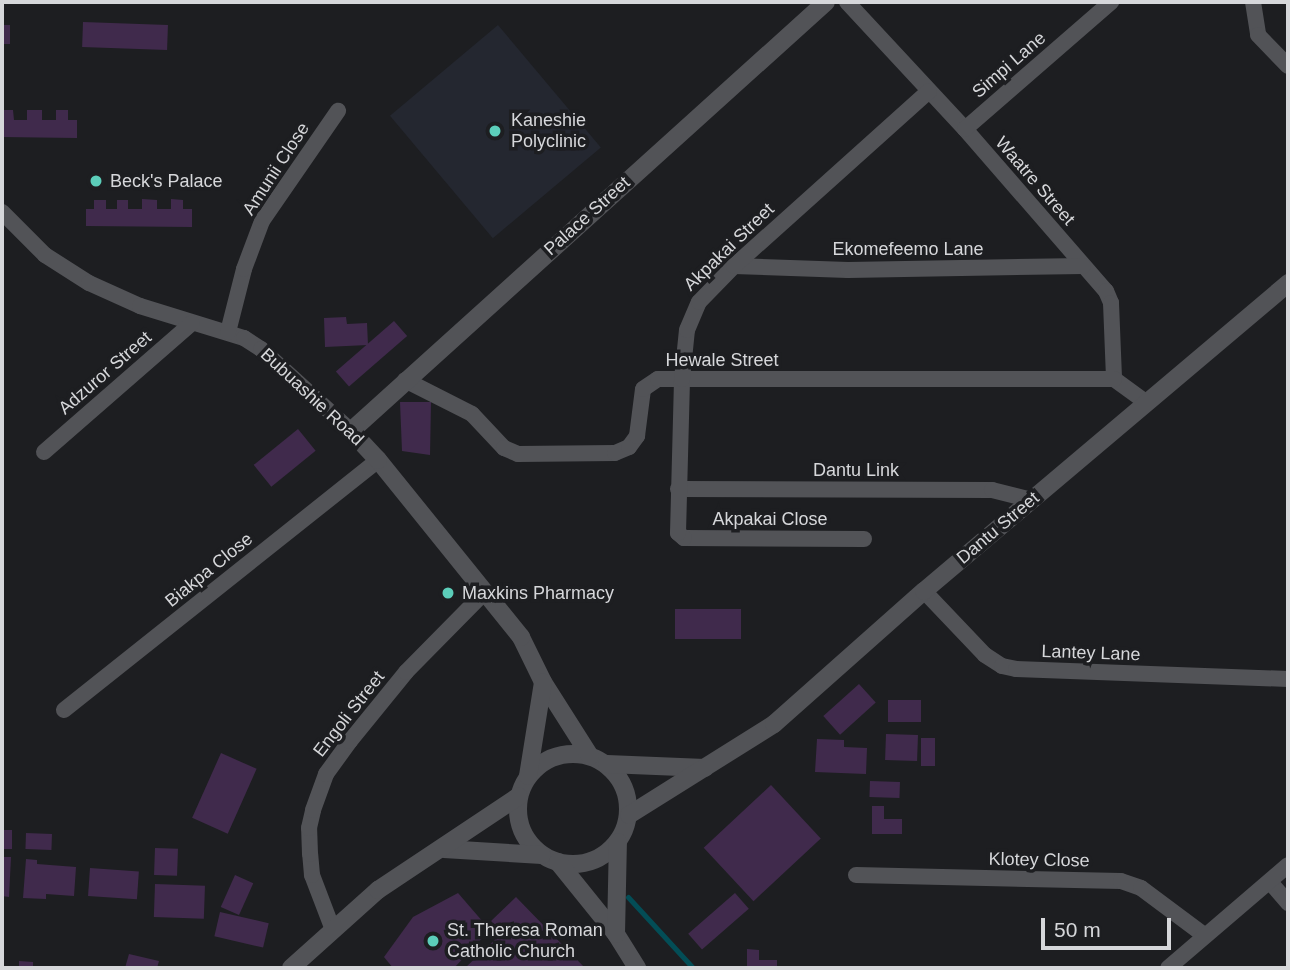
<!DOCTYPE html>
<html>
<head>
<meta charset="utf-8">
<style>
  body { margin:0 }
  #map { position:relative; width:1290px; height:970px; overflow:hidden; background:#1d1e21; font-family:Arial,sans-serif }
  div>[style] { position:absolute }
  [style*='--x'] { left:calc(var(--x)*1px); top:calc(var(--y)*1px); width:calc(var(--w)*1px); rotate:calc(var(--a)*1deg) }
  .built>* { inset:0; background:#242730; transform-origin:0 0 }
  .stream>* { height:5px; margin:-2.5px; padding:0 2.5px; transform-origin:2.5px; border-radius:2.5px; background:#034d56 }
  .building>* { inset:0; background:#402a4c; transform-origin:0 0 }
  .minor>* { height:16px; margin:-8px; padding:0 8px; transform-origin:8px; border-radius:8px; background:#525357 }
  .tertiary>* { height:18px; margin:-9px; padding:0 9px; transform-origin:9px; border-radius:9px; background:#525357 }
  .tertiary>.ring { margin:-9px; padding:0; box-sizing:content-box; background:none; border:18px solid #525357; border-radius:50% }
  .dots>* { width:19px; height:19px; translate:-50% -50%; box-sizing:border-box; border:4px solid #1d1e21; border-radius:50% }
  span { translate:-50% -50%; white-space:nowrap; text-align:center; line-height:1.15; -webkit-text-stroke:7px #1d1e21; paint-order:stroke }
  .street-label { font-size:18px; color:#d6d7da }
  .poi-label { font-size:18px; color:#d6d7da }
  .left { translate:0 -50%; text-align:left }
  .frame { position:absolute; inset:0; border:4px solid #d6d7da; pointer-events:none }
  .scale { position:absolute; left:1041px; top:918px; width:130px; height:32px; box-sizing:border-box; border:4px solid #d6d7da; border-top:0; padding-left:9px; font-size:21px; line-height:24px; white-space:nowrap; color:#d6d7da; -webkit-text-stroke:5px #1d1e21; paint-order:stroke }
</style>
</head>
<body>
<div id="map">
  <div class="built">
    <div style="left:498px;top:25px;width:160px;height:141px;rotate:50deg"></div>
  </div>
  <div class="stream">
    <div style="--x:628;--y:897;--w:96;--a:47.5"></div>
  </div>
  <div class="building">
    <div style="left:83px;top:22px;width:85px;height:25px;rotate:2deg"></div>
    <div style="left:2px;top:25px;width:8px;height:19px"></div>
    <div style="clip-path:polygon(2px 110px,13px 110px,14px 120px,27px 120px,27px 110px,42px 110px,42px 120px,56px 120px,56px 110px,68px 110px,68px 120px,77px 120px,77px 138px,2px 137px)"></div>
    <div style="clip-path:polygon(142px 199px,157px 200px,157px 209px,171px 209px,171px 199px,183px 200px,183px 209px,192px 209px,192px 227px,86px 226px,86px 209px,94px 209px,94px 200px,106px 200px,106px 209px,117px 209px,117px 200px,128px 200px,128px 209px,142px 209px)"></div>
    <div style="clip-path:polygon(346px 317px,347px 324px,367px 323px,368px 345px,325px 347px,324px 318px)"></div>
    <div style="left:394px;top:321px;width:20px;height:77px;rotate:49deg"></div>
    <div style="clip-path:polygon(400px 402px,431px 402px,430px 455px,402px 451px)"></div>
    <div style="left:298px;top:429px;width:28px;height:57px;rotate:51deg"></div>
    <div style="left:675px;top:609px;width:66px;height:30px"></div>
    <div style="left:859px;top:684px;width:25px;height:48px;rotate:48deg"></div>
    <div style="left:888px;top:700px;width:33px;height:22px"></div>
    <div style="left:886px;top:734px;width:32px;height:26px;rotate:2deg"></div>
    <div style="left:921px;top:738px;width:14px;height:28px"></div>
    <div style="clip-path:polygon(817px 739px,844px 740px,844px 747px,867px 748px,866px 774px,815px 772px)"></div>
    <div style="left:221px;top:753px;width:39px;height:71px;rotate:24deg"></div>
    <div style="left:870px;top:781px;width:30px;height:16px;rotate:2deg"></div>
    <div style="left:771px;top:785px;width:73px;height:92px;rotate:47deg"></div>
    <div style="clip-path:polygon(872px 806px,884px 806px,884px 819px,902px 819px,902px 834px,872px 834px)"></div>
    <div style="left:2px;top:830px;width:10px;height:19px"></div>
    <div style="left:26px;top:833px;width:26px;height:16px;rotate:2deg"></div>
    <div style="left:155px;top:848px;width:23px;height:27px;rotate:2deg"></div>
    <div style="clip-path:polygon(2px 857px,11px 857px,9px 897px,2px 896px)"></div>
    <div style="clip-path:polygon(26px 859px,37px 860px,37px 864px,76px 867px,74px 896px,46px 894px,46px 899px,23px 898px)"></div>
    <div style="left:90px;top:868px;width:49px;height:28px;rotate:4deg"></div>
    <div style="left:235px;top:875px;width:20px;height:35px;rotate:24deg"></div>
    <div style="left:155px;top:884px;width:50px;height:33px;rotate:2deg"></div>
    <div style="clip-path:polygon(458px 893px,490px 930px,454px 968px,393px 968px,384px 957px,413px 917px)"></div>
    <div style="left:735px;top:893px;width:21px;height:62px;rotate:49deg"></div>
    <div style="clip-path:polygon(516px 897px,585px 968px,465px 968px,502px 933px,491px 921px)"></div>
    <div style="left:220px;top:912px;width:50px;height:25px;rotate:13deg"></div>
    <div style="clip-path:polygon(747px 949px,759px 950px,759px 960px,777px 960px,777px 968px,747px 968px)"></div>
    <div style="clip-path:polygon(129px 954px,159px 961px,157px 968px,125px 968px)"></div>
    <div style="clip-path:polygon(19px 961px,33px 962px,33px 968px,19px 968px)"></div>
  </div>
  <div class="minor">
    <div style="--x:847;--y:2;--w:173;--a:47.1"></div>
    <div style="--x:965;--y:129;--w:215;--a:49"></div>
    <div style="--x:1106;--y:291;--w:13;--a:67"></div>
    <div style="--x:1111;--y:303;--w:76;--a:87.7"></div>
    <div style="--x:1114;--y:379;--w:41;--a:36"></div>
    <div style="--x:1253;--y:2;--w:33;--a:81"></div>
    <div style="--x:1258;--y:35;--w:43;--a:45.9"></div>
    <div style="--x:965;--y:129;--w:194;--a:-41"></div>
    <div style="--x:2;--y:212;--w:61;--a:45"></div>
    <div style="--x:45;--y:255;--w:52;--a:32.5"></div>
    <div style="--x:89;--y:283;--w:56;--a:24.3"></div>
    <div style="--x:140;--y:306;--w:109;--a:17.1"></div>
    <div style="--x:244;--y:338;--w:20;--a:33"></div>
    <div style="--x:261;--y:349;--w:122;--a:42.3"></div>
    <div style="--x:734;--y:266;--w:114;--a:2"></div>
    <div style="--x:848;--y:270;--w:235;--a:-1"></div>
    <div style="--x:228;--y:332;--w:65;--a:-75.7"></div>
    <div style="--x:244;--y:269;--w:51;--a:-69.4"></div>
    <div style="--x:262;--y:221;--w:134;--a:-55.4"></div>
    <div style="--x:405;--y:380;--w:75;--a:26.9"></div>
    <div style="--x:472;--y:414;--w:47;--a:46.7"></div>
    <div style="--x:504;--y:448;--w:15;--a:23"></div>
    <div style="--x:518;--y:454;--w:97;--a:-0.6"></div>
    <div style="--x:615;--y:453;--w:15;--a:-23"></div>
    <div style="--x:629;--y:447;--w:14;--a:-54"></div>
    <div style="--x:637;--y:436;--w:47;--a:-82.7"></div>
    <div style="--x:643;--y:389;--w:18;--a:-34"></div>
    <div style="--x:658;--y:379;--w:456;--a:0"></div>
    <div style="--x:44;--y:452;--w:196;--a:-41.1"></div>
    <div style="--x:678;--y:489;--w:314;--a:0.2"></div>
    <div style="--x:992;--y:490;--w:41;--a:14"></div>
    <div style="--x:864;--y:539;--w:180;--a:-179.7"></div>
    <div style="--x:684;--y:538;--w:8;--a:-140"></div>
    <div style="--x:678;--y:533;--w:154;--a:-88.5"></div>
    <div style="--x:682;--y:379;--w:49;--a:-84.2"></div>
    <div style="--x:687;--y:330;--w:30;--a:-67"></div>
    <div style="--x:699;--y:302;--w:50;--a:-45.8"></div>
    <div style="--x:734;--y:266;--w:262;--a:-41.9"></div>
    <div style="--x:924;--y:591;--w:88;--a:46.4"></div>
    <div style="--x:985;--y:655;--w:20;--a:33"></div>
    <div style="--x:1002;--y:666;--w:14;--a:12"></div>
    <div style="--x:1016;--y:669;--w:272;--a:2.1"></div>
    <div style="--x:64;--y:710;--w:401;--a:-38.5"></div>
    <div style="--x:856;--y:875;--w:265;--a:1.3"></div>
    <div style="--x:1121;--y:881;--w:21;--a:19"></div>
    <div style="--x:1141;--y:888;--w:79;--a:36.7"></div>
    <div style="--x:1270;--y:882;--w:28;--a:49"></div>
    <div style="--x:333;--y:930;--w:59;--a:-110.9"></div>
    <div style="--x:312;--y:875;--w:21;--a:-95"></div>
    <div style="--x:310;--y:854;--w:26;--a:-92"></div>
    <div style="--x:309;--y:828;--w:18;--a:-77"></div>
    <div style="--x:313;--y:810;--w:38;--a:-70"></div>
    <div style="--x:326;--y:774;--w:41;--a:-54"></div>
    <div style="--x:350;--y:741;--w:89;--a:-50.9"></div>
    <div style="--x:406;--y:672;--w:112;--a:-45.4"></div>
    <div style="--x:1168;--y:968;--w:158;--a:-40.6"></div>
  </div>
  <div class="tertiary">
    <div class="ring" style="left:518px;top:754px;width:92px;height:92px"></div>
    <div style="--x:590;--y:756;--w:88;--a:-122.4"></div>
    <div style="--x:543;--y:682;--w:50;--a:-116.1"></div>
    <div style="--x:521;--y:637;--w:228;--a:-128.9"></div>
    <div style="--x:378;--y:460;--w:40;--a:-133"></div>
    <div style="--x:351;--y:431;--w:640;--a:-42.09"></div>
    <div style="--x:607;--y:764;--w:98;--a:2.3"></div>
    <div style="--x:528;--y:776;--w:95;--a:-80.9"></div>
    <div style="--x:629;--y:815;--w:171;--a:-32.1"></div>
    <div style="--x:774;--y:724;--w:200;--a:-41.6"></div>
    <div style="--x:924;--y:591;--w:477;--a:-40.2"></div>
    <div style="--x:444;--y:849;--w:98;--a:3.5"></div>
    <div style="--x:558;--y:862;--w:92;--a:51.1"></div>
    <div style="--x:616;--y:934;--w:40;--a:58"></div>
    <div style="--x:616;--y:934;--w:92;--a:-88.8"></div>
    <div style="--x:291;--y:968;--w:117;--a:-41.9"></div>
    <div style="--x:378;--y:890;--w:169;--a:-33.7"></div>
  </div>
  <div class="dots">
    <div style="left:495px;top:131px;background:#5cceba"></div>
    <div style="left:96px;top:181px;background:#5cceba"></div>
    <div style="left:448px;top:593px;background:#5cceba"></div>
    <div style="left:433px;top:941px;background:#5cceba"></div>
  </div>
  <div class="street-label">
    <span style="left:1009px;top:65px;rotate:-41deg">Simpi Lane</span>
    <span style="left:276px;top:169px;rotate:-57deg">Amunii Close</span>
    <span style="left:1035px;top:181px;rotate:49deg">Waatre Street</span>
    <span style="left:587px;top:216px;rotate:-42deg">Palace Street</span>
    <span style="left:729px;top:247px;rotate:-44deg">Akpakai Street</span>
    <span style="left:908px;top:249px">Ekomefeemo Lane</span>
    <span style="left:722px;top:360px">Hewale Street</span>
    <span style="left:105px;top:373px;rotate:-41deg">Adzuror Street</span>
    <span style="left:312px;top:397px;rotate:43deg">Bubuashie Road</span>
    <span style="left:856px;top:470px">Dantu Link</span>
    <span style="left:770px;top:519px">Akpakai Close</span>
    <span style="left:998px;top:528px;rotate:-40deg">Dantu Street</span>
    <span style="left:209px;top:570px;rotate:-39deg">Biakpa Close</span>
    <span style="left:1091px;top:653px;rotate:2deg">Lantey Lane</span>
    <span style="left:349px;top:714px;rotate:-52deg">Engoli Street</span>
    <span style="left:1039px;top:860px;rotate:1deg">Klotey Close</span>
  </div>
  <div class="poi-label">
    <span class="left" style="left:511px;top:131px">Kaneshie<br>Polyclinic</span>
    <span class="left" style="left:110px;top:181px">Beck's Palace</span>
    <span class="left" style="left:462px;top:593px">Maxkins Pharmacy</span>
    <span class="left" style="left:447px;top:941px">St. Theresa Roman<br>Catholic Church</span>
  </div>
  <div class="frame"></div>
  <div class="scale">50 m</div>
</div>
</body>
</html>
